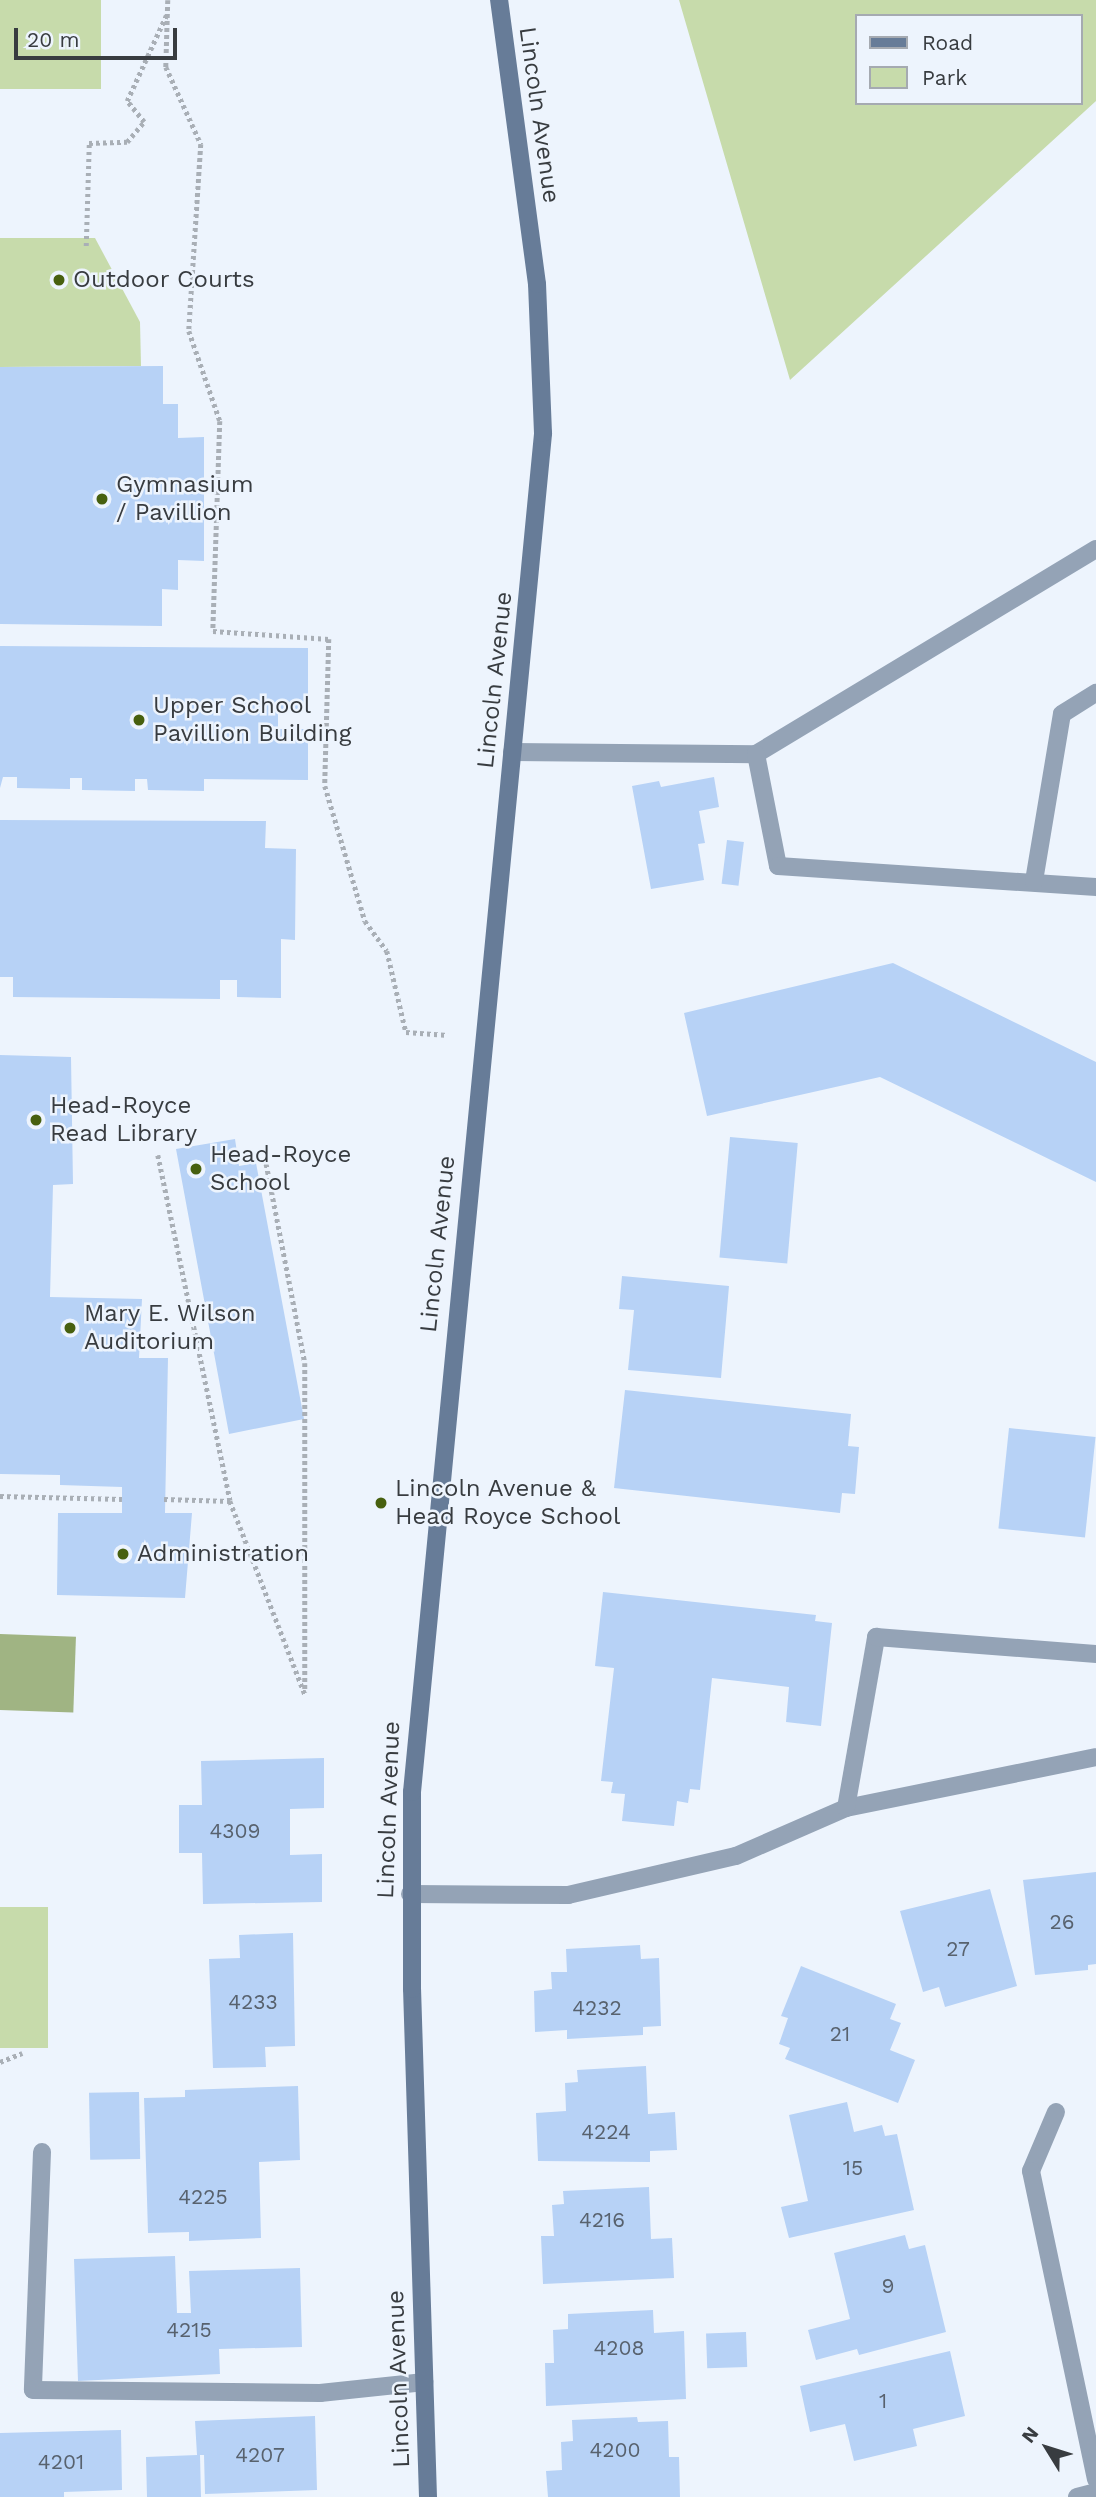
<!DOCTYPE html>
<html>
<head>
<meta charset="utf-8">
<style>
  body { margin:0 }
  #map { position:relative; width:1096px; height:2497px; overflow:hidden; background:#edf4fd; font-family:"Work Sans",sans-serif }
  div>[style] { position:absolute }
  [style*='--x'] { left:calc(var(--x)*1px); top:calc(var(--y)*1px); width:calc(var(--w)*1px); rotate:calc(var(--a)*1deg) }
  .green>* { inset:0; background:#c7dbab; transform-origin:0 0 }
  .water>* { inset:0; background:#a0b483; transform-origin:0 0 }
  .building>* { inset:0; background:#b7d2f6; transform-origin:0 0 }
  .path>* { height:4.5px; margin-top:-2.25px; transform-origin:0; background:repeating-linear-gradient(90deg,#a9afb6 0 3.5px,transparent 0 7px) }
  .service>* { height:18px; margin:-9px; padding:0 9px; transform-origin:9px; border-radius:9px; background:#94a3b6 }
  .minor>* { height:18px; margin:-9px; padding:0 9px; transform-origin:9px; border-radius:9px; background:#94a3b6 }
  .secondary>* { height:18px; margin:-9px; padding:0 9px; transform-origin:9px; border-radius:9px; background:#677c98 }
  .dots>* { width:19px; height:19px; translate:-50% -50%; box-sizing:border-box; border:4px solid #edf4fd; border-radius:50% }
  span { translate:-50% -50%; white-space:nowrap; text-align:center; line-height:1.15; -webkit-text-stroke:5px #edf4fd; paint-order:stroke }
  .number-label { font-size:21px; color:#58626e }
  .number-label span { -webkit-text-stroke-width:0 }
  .street-label { font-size:24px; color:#383c40 }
  .poi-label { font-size:24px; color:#383c40 }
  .left { translate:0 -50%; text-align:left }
  .legend { position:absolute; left:855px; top:14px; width:228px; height:91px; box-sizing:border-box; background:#edf4fd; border:2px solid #a5aab1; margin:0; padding:9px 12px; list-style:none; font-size:21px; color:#383c40 }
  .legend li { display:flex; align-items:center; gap:14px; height:35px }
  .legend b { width:35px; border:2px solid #a5aab1 }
  .north { position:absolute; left:1012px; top:2413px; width:70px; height:70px; -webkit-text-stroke:5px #edf4fd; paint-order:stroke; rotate:308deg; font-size:19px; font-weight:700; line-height:28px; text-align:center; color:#383c40 }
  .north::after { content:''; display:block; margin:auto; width:24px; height:32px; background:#383c40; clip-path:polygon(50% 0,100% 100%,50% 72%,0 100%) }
  .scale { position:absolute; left:14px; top:28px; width:163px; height:32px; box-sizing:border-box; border:4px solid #383c40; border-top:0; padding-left:9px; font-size:21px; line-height:24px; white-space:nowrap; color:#383c40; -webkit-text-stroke:5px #edf4fd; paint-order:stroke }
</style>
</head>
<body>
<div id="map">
  <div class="green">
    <div style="left:0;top:0;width:101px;height:89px"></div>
    <div style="clip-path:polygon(evenodd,679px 0,1096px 0,1096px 101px,790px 380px,679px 0,856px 16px,1080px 16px,1080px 103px,856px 103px,856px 16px)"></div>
    <div style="clip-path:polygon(0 238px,95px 238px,140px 322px,141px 366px,0 367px)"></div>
    <div style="left:0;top:1907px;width:48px;height:141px"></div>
  </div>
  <div class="water">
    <div style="left:0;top:1634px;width:76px;height:76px;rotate:2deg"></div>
  </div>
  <div class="building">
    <div style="clip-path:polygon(163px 366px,163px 404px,178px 404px,178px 438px,204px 437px,204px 561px,178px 560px,178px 590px,162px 589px,162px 626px,0 624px,0 367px)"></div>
    <div style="clip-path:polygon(0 646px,308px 648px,308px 710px,278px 710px,278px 729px,308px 729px,308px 780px,204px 779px,204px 791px,148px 790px,147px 779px,135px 779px,135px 791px,82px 790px,82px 778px,70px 778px,70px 789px,17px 788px,17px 777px,3px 777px,0 788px)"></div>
    <div style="clip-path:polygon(714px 777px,719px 807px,699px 811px,705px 843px,698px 844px,704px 880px,651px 889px,632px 786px,659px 781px,661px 787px)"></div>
    <div style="clip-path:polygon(0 820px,266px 821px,265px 848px,296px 849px,295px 940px,281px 939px,281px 998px,237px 997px,237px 980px,220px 980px,220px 999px,13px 997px,13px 977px,0 977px)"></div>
    <div style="left:727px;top:840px;width:17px;height:44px;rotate:7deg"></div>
    <div style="clip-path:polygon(893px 963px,1096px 1062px,1096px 1182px,880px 1077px,707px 1116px,684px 1013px)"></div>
    <div style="clip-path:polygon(0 1055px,71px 1057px,73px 1184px,53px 1185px,50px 1297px,142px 1299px,139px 1358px,168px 1358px,165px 1513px,192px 1513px,185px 1598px,57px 1595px,58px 1513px,122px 1513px,122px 1487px,60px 1485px,60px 1475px,0 1474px)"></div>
    <div style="left:730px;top:1137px;width:68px;height:121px;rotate:5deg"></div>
    <div style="clip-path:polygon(235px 1139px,239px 1166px,256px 1163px,304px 1419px,229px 1434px,176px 1149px)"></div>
    <div style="clip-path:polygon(622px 1276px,729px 1286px,721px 1378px,628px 1370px,634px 1310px,619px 1309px)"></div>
    <div style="clip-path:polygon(625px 1390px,851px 1414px,848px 1446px,859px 1447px,855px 1494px,842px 1493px,840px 1513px,614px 1488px)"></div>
    <div style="left:1009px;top:1428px;width:87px;height:101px;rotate:6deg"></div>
    <div style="clip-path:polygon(603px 1592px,816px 1615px,815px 1621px,832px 1623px,821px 1726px,786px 1722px,789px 1687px,712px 1678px,700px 1790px,690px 1789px,688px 1803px,677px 1801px,674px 1826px,622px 1821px,625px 1794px,611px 1793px,613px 1782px,601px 1781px,614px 1668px,595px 1666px)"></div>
    <div style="clip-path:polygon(324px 1758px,324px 1808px,290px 1809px,290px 1855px,322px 1854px,322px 1902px,203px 1904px,202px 1853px,179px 1853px,179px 1805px,202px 1805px,201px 1761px)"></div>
    <div style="clip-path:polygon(1096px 1872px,1096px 1964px,1088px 1965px,1088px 1970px,1035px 1975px,1023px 1880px)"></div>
    <div style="clip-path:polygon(990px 1889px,1017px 1986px,945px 2007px,939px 1987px,923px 1992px,900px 1911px)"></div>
    <div style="clip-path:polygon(293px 1933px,295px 2046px,265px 2047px,266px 2067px,213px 2068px,209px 1959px,240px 1958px,239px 1935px)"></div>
    <div style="clip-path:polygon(640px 1945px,641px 1959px,659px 1958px,661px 2026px,643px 2027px,643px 2035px,567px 2039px,567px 2030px,535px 2032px,534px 1991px,552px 1989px,551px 1972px,567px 1972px,566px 1949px)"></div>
    <div style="clip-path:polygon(801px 1966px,896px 2004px,890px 2019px,901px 2023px,890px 2050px,915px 2060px,898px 2103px,785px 2059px,790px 2048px,779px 2044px,788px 2018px,781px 2016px)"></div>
    <div style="clip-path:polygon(646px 2066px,648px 2114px,675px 2112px,677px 2150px,650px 2151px,650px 2162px,538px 2161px,536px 2113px,566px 2111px,565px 2083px,578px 2082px,577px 2070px)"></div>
    <div style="clip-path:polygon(298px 2086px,300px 2160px,259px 2162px,261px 2238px,189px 2241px,189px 2232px,148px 2233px,144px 2098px,185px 2097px,185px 2090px)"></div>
    <div style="left:139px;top:2092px;width:67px;height:50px;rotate:89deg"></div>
    <div style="clip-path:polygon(847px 2102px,854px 2132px,882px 2125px,885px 2136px,897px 2134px,914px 2210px,789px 2238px,781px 2207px,808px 2201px,789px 2115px)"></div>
    <div style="clip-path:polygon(649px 2187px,651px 2239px,672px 2238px,674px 2278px,543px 2284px,541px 2236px,554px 2236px,552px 2205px,564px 2204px,563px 2191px)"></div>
    <div style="clip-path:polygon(905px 2235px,909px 2249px,925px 2245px,946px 2332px,859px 2355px,857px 2349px,816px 2360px,808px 2330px,850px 2319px,834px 2253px)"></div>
    <div style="clip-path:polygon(175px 2256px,177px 2313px,191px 2313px,189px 2271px,300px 2268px,302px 2347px,219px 2349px,220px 2374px,78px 2381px,74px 2259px)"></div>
    <div style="clip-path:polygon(653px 2310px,654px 2333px,684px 2331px,686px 2399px,546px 2406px,545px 2363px,554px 2363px,553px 2330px,568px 2329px,568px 2314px)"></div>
    <div style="left:746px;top:2332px;width:35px;height:40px;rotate:88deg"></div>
    <div style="clip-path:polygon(950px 2351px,965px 2416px,913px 2429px,917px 2446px,854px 2461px,845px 2424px,810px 2432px,800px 2386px)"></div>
    <div style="clip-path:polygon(315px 2416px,317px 2490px,205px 2494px,204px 2455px,200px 2455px,201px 2497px,147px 2497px,146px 2457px,197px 2455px,195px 2421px)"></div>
    <div style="clip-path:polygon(637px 2417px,638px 2422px,668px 2421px,669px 2457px,679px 2457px,680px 2497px,548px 2497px,546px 2471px,562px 2470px,561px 2442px,573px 2441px,572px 2420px)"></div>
    <div style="clip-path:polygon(121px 2430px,122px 2490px,64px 2492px,64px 2497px,0 2497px,0 2433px)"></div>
  </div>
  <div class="path">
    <div style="--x:168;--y:0;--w:67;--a:91.7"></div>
    <div style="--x:166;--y:67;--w:85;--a:65.6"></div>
    <div style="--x:201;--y:144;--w:187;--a:93.7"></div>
    <div style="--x:189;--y:331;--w:95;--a:71"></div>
    <div style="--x:220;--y:421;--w:210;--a:91.9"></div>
    <div style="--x:213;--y:631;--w:116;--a:3.9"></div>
    <div style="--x:329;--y:639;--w:147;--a:91.6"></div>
    <div style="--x:325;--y:786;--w:141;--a:73.5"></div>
    <div style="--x:365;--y:921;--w:37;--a:54"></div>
    <div style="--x:387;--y:951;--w:83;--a:76.8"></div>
    <div style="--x:406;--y:1032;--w:42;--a:4.1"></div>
    <div style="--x:86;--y:246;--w:103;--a:-88.3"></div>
    <div style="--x:89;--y:143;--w:38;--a:-2"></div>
    <div style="--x:127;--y:142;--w:26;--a:-50"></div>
    <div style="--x:144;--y:122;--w:27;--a:-129"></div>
    <div style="--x:127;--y:101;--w:94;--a:-65.4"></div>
    <div style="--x:158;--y:1155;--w:353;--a:78.2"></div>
    <div style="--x:230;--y:1501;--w:207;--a:68.8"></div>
    <div style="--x:265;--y:1157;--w:210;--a:79"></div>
    <div style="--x:305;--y:1363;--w:329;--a:90"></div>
    <div style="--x:0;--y:1496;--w:122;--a:1.4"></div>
    <div style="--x:164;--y:1499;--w:66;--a:1.7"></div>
    <div style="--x:0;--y:2062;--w:24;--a:-22"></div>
  </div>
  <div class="service">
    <div style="--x:512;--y:752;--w:244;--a:0.5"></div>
    <div style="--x:756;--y:754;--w:397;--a:-31.1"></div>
    <div style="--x:756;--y:754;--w:114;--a:78.9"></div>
    <div style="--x:778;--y:866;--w:319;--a:3.8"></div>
    <div style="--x:1034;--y:881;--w:169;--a:-80.5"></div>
    <div style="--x:1062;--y:714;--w:40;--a:-32"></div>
    <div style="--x:846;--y:1808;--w:255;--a:-11.5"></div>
    <div style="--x:410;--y:1894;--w:158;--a:0.4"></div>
    <div style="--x:568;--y:1895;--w:172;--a:-13.1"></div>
    <div style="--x:736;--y:1856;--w:120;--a:-23.6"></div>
    <div style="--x:846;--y:1808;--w:174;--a:-80"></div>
    <div style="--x:876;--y:1637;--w:221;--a:4.4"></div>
    <div style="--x:42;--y:2152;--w:238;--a:92.2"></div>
    <div style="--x:33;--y:2390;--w:287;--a:0.6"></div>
    <div style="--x:320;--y:2393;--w:105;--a:-6"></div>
  </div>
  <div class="minor">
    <div style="--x:1056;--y:2112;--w:64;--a:113"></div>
    <div style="--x:1031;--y:2171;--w:315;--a:78.1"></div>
    <div style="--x:1077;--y:2497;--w:20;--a:-15"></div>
  </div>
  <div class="secondary">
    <div style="--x:428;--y:2497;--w:508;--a:-91.8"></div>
    <div style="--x:412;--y:1989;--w:197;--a:-90"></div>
    <div style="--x:412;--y:1792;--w:1365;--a:-84.49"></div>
    <div style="--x:543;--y:433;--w:149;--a:-92.3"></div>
    <div style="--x:537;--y:284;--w:287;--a:-97.6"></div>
  </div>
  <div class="dots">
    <div style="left:59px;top:280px;background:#47600f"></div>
    <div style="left:102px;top:499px;background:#47600f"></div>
    <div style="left:139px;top:720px;background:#47600f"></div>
    <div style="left:36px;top:1120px;background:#47600f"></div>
    <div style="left:196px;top:1169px;background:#47600f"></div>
    <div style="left:70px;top:1328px;background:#47600f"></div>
    <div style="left:381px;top:1503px;background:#47600f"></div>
    <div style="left:123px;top:1554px;background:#47600f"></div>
  </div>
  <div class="number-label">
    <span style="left:235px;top:1831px">4309</span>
    <span style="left:1062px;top:1922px">26</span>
    <span style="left:958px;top:1949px">27</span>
    <span style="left:253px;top:2002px">4233</span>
    <span style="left:597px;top:2008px">4232</span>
    <span style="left:840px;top:2034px">21</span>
    <span style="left:606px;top:2132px">4224</span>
    <span style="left:853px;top:2168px">15</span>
    <span style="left:203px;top:2197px">4225</span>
    <span style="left:602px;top:2220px">4216</span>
    <span style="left:888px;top:2286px">9</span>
    <span style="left:189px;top:2330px">4215</span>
    <span style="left:619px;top:2348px">4208</span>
    <span style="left:883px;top:2401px">1</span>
    <span style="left:615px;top:2450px">4200</span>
    <span style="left:260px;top:2455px">4207</span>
    <span style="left:61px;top:2462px">4201</span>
  </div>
  <div class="street-label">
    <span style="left:539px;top:115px;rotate:82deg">Lincoln Avenue</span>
    <span style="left:495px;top:680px;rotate:-84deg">Lincoln Avenue</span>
    <span style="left:438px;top:1244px;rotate:-84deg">Lincoln Avenue</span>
    <span style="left:389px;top:1810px;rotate:-88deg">Lincoln Avenue</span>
    <span style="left:399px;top:2379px;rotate:-92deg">Lincoln Avenue</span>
  </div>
  <div class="poi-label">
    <span class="left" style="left:73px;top:280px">Outdoor Courts</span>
    <span class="left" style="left:116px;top:499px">Gymnasium<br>/ Pavillion</span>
    <span class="left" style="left:153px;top:720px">Upper School<br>Pavillion Building</span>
    <span class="left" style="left:50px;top:1120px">Head-Royce<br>Read Library</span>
    <span class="left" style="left:210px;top:1169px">Head-Royce<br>School</span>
    <span class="left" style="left:84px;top:1328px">Mary E. Wilson<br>Auditorium</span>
    <span class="left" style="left:395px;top:1503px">Lincoln Avenue &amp;<br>Head Royce School</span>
    <span class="left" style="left:137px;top:1554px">Administration</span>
  </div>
  <ul class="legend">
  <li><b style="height:9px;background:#677c98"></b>Road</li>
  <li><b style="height:19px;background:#c7dbab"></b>Park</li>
  </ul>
  <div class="north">N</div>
  <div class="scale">20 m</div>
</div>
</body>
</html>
